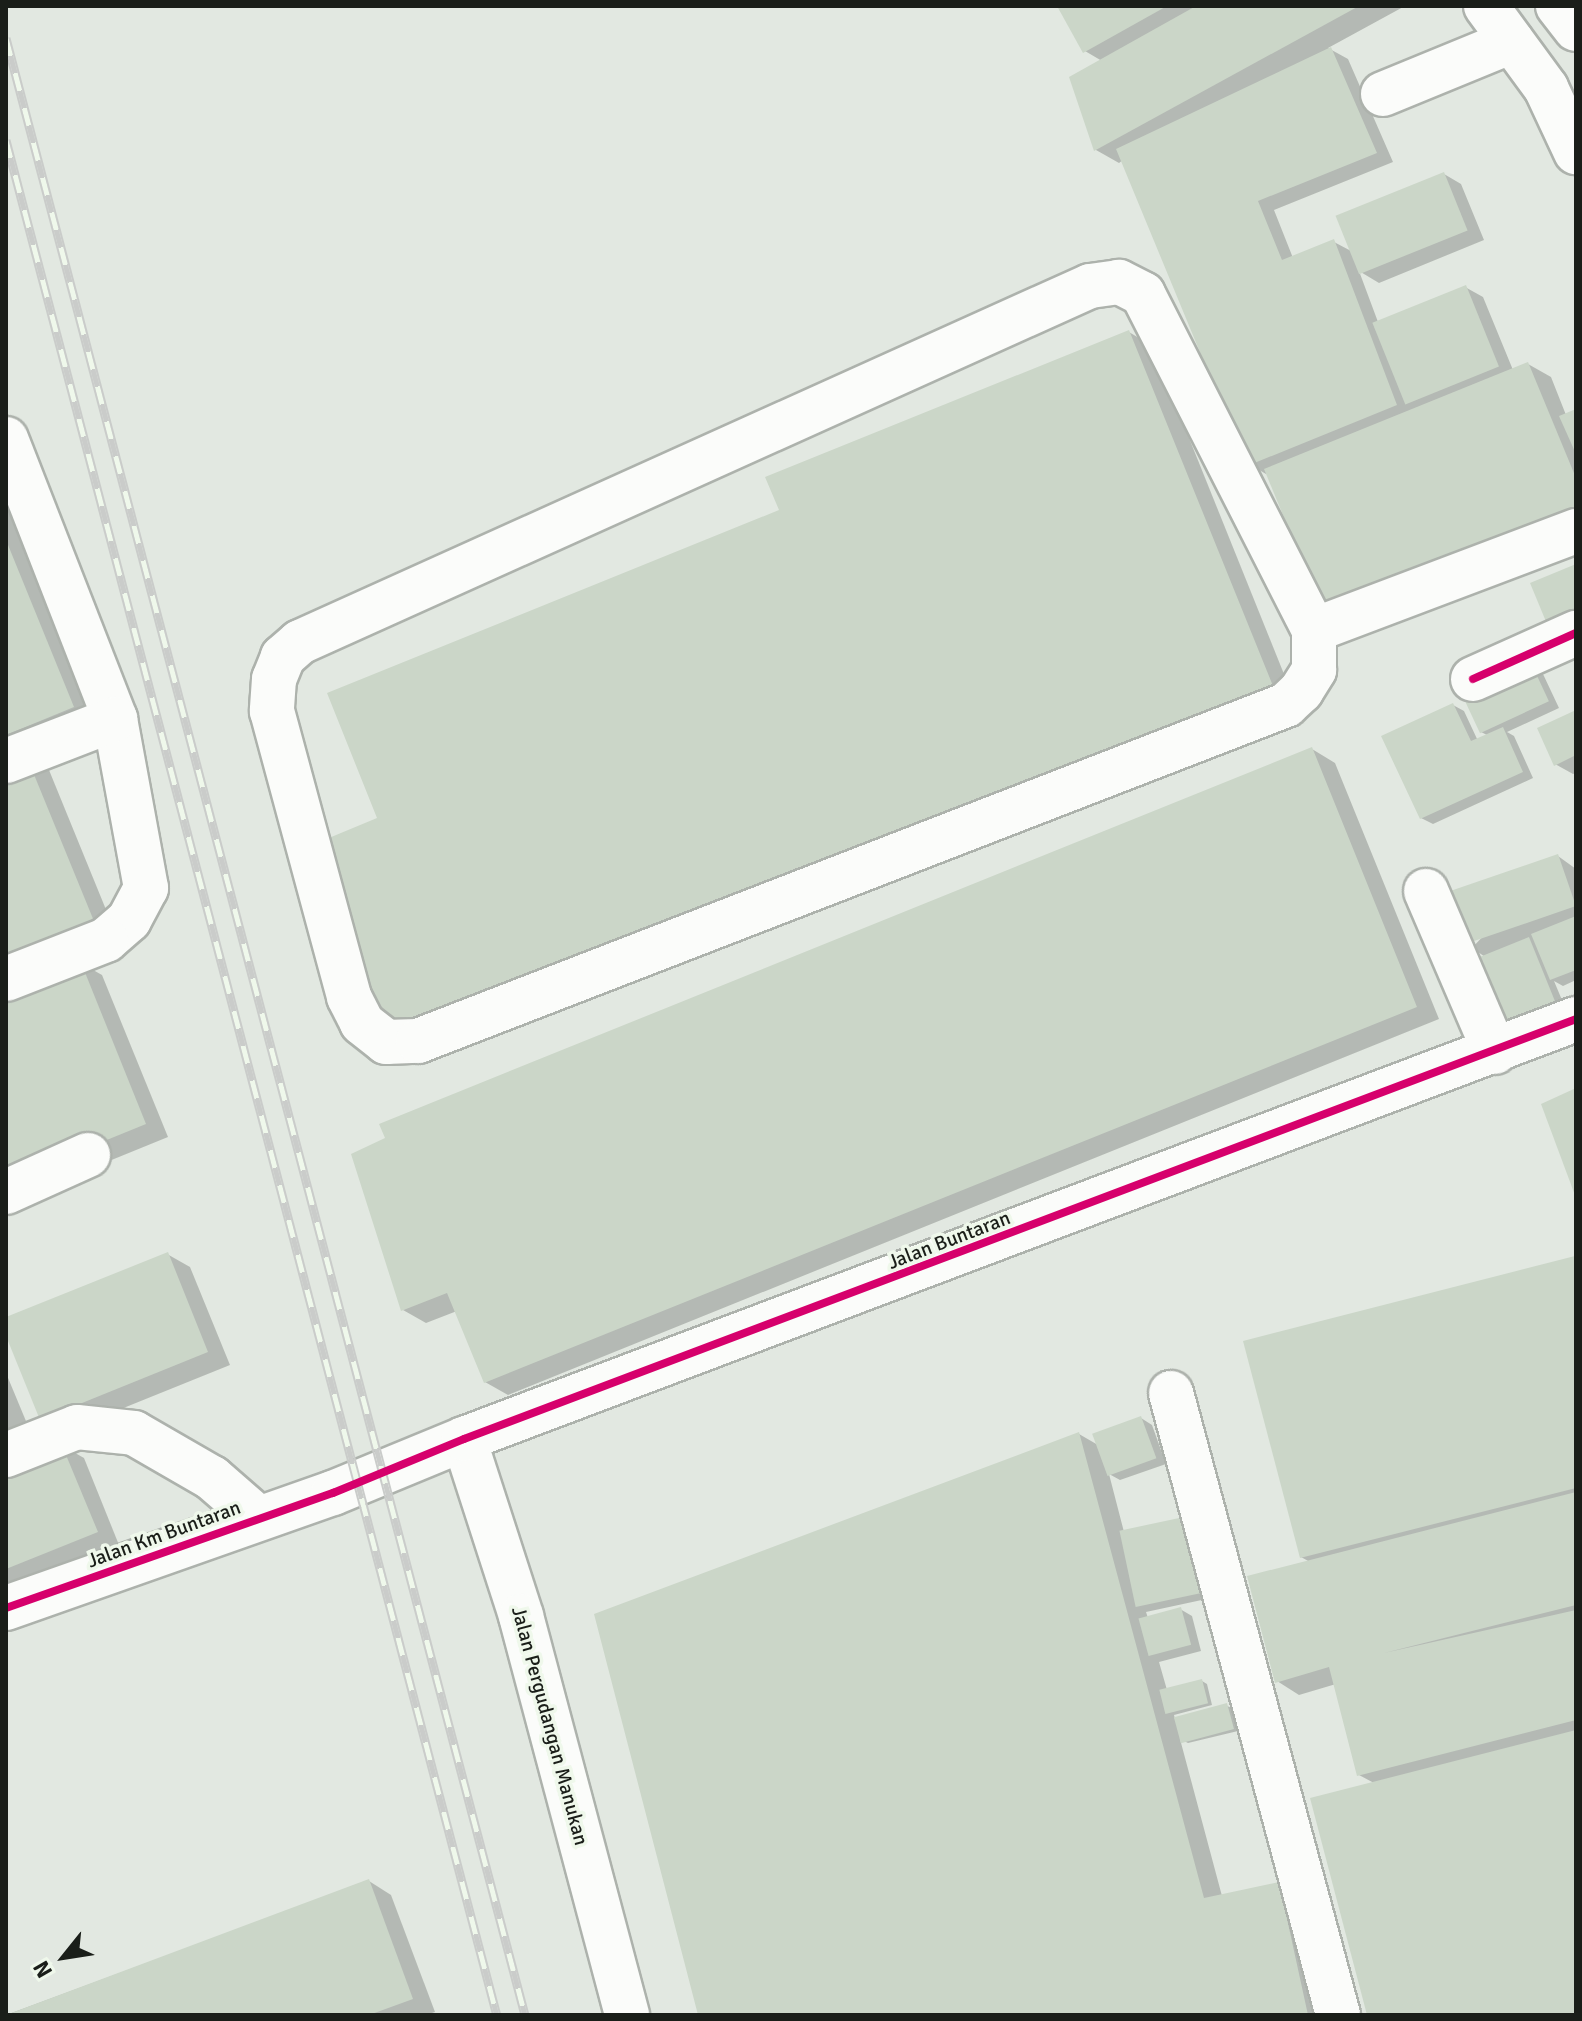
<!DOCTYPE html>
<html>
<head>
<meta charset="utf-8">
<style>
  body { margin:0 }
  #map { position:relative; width:1582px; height:2021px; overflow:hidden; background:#e2e8e1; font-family:Signika,sans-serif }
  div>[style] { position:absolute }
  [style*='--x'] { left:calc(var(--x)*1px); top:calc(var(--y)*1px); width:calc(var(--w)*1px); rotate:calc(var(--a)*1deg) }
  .shadow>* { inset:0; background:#0003 }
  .building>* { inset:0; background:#cbd6c8; transform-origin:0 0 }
  .roads { filter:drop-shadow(2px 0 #adb2ac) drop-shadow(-2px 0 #adb2ac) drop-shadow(0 2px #adb2ac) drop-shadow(0 -2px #adb2ac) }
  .minor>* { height:44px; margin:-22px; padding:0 22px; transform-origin:22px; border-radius:22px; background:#fbfcfa }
  .major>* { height:44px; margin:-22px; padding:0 22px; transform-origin:22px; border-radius:22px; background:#fbfcfa }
  .rail>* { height:9px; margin-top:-4.5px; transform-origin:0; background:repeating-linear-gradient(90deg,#eff8eb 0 18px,#caccca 0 36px); box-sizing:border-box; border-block:2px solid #caccca }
  .cycleway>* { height:8px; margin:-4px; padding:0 4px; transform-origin:4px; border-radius:4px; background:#d6006c }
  span { translate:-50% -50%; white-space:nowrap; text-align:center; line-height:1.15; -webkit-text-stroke:7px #eff8eb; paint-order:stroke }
  .street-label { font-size:20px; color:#1a1e19 }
  .frame { position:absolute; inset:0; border:8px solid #1a1e19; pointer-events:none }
  .north { position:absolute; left:24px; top:1917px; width:80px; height:80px; -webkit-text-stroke:6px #eff8eb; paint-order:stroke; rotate:240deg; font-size:22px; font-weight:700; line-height:32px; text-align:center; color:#1a1e19 }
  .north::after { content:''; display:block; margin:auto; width:28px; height:36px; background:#1a1e19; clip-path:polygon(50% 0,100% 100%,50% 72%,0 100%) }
</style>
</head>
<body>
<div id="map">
  <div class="shadow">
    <div style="clip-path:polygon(1060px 6px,1405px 6px,1328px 48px,1348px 59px,1393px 162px,1274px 210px,1293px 258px,1334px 242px,1353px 252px,1444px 174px,1461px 184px,1484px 240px,1379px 283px,1359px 271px,1378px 322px,1465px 287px,1483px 297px,1513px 370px,1528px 364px,1551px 377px,1566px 415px,1576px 411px,1576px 543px,1266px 474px,1249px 464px,1123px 160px,1119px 163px,1096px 150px,1102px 61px,1085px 51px)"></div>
    <div style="clip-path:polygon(1129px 332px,1152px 346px,1294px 699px,380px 820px,781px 511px)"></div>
    <div style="clip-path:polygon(6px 500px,96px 720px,6px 756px)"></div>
    <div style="clip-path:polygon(1532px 667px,1543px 674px,1559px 708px,1507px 732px,1514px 736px,1533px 778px,1433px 824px,1421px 818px,1453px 705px,1464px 711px,1478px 741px,1489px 736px,1481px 732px)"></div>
    <div style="clip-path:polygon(1576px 712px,1576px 773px,1573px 774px,1555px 764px)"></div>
    <div style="clip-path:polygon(1312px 749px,1335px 763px,1439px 1019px,508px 1395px,485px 1382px,457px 1311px,426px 1323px,403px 1310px)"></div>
    <div style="clip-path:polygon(26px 757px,49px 770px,118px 939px,6px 984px)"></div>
    <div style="clip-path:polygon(1558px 856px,1576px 869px,1576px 980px,1563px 986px,1554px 981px,1567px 1012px,1472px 948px)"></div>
    <div style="clip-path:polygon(79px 962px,102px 975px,168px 1137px,6px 1203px)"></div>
    <div style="clip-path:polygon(167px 1254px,190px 1267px,230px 1365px,64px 1432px,6px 1331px,6px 1319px)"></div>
    <div style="clip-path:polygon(1575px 1258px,1576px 2015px,1369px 2015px,1374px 1783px,1359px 1775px,1336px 1684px,1299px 1695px,1277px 1681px,1310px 1562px,1301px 1557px)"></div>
    <div style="clip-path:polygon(6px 1373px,38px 1450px,6px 1462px)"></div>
    <div style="clip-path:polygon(1141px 1418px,1152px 1425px,1166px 1464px,1120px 1480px,1109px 1474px,1124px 1532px,1184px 1519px,1211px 1598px,1146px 1612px,1148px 1618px,1180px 1609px,1192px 1616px,1201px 1651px,1159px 1662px,1167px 1690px,1202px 1681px,1207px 1684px,1212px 1705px,1174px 1715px,1175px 1719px,1227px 1706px,1232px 1708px,1238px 1731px,1188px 1743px,1180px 1739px,1222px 1896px,1279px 1884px,1302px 1897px,1327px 2015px,700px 2015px,1079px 1434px,1098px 1445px)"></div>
    <div style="clip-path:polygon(61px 1445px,84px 1458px,119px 1545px,6px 1590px,6px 1467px)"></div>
    <div style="clip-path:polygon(369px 1881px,391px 1895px,435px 2012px,426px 2015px,6px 2015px)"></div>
  </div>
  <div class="building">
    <div style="clip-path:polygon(1057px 6px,1167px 6px,1083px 53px)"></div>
    <div style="clip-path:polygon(1196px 6px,1359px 6px,1094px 151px,1069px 77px)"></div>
    <div style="clip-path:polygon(1331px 47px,1377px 153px,1258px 201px,1282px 260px,1334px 239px,1397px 405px,1247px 466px,1116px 149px)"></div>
    <div style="left:1444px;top:172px;width:63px;height:117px;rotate:68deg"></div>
    <div style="left:1466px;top:285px;width:88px;height:101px;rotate:68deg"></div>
    <div style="clip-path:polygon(1129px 330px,1273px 686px,457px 1015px,390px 1036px,312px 845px,377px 818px,327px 693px,779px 510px,765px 477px)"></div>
    <div style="clip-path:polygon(1528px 362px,1576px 478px,1576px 521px,1327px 622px,1264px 469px)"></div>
    <div style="clip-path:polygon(1576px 409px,1576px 454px,1559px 416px)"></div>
    <div style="clip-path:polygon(6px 540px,74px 707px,6px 735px)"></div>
    <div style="clip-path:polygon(1576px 564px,1576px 612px,1547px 624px,1530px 583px)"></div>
    <div style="left:1532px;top:665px;width:40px;height:76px;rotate:65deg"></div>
    <div style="clip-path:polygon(1453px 703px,1471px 741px,1503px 727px,1523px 772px,1420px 819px,1381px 736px)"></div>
    <div style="clip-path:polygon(1576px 710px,1576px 755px,1554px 766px,1537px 728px)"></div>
    <div style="clip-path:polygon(1312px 747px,1417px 1007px,484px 1383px,447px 1293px,401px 1311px,351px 1154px,385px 1138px,379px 1124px)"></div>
    <div style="clip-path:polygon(26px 755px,96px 926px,6px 963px,6px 763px)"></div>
    <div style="left:1558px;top:854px;width:55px;height:117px;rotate:71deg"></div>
    <div style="clip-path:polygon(1576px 916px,1576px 970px,1550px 980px,1531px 934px)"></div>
    <div style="left:1529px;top:937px;width:74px;height:58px;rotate:68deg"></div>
    <div style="clip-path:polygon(80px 960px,146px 1124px,6px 1181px,6px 989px)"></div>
    <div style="clip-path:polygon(1576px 1088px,1576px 1198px,1541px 1104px)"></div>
    <div style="clip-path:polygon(168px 1252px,208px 1352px,40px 1420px,6px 1336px,6px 1317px)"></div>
    <div style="clip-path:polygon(1575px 1256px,1576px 1488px,1300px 1558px,1243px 1341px)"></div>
    <div style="left:1141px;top:1416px;width:45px;height:52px;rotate:70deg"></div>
    <div style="clip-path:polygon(1079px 1432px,1204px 1898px,1279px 1882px,1308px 2015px,698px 2015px,594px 1614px)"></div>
    <div style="clip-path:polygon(61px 1443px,98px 1532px,6px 1569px,6px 1465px)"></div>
    <div style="clip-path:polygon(1576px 1492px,1576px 1605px,1384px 1653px,1576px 1610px,1576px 1720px,1357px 1776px,1329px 1667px,1275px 1683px,1247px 1576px)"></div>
    <div style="left:1184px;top:1517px;width:78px;height:66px;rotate:78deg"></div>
    <div style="left:1181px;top:1607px;width:39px;height:44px;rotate:75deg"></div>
    <div style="left:1202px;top:1679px;width:25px;height:44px;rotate:76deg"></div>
    <div style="left:1227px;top:1703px;width:27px;height:55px;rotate:75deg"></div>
    <div style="clip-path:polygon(1576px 1730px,1576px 2015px,1367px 2015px,1310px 1798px)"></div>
    <div style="clip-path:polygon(369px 1879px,413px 1999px,369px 2015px,6px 2015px)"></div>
  </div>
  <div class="roads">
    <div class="minor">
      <div style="--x:1383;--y:94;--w:139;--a:-22.3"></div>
      <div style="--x:6;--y:439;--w:300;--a:68.7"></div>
      <div style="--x:115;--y:719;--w:172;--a:79.6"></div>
      <div style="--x:146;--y:888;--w:36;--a:118"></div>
      <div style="--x:129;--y:920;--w:30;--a:139"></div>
      <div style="--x:106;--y:940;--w:107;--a:158.7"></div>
      <div style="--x:1314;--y:630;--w:377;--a:-117"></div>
      <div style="--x:1143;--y:294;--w:27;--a:-153"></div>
      <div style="--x:1119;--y:282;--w:29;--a:172"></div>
      <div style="--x:1090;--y:286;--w:867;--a:155.74"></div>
      <div style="--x:300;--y:642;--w:23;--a:139"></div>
      <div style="--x:283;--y:657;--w:24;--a:112"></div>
      <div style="--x:274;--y:679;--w:32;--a:94"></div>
      <div style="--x:272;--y:711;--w:296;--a:74.9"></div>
      <div style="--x:349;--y:997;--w:29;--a:63"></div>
      <div style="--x:362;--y:1023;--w:31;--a:38"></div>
      <div style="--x:386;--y:1042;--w:32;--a:-2"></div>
      <div style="--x:418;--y:1041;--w:931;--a:-21.16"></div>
      <div style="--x:1286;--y:705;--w:21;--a:-43"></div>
      <div style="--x:1301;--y:691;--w:25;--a:-58"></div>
      <div style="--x:1314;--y:670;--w:40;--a:-90"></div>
      <div style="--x:1314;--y:630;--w:280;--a:-20.7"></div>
      <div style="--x:1473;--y:679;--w:113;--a:-24.1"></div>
      <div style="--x:6;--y:761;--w:117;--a:-21.1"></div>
      <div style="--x:1426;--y:891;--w:175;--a:66.8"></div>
      <div style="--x:6;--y:1192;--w:90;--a:-24.3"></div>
      <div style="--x:1171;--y:1393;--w:644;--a:74.97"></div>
      <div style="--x:464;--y:1439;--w:186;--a:72.1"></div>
      <div style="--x:521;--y:1616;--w:413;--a:75.1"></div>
      <div style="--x:6;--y:1455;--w:76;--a:-21.5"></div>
      <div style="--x:77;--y:1427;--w:57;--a:6"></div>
      <div style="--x:134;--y:1433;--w:90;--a:30"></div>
      <div style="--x:212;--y:1478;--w:60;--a:40.9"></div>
      <div style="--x:6;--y:1608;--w:347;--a:-19.4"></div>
      <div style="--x:333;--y:1493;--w:142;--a:-22.4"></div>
      <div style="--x:464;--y:1439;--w:1189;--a:-20.69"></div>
    </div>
    <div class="major">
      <div style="--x:1486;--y:6;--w:102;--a:53.8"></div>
      <div style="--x:1546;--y:88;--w:71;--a:64.9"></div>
      <div style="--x:1558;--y:6;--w:29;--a:52"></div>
    </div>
  </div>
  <div class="rail">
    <div style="--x:6;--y:38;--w:2044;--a:75.29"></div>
    <div style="--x:6;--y:140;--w:1938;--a:75.33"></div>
  </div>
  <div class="cycleway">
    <div style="--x:1473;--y:679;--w:113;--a:-24.1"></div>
    <div style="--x:6;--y:1608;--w:347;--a:-19.4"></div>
    <div style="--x:333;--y:1493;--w:142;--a:-22.4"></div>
    <div style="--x:464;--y:1439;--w:1189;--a:-20.69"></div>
  </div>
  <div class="street-label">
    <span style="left:949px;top:1240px;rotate:-21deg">Jalan Buntaran</span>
    <span style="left:164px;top:1534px;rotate:-20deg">Jalan Km Buntaran</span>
    <span style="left:550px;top:1726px;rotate:75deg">Jalan Pergudangan Manukan</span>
  </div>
  <div class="frame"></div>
  <div class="north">N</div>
</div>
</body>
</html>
